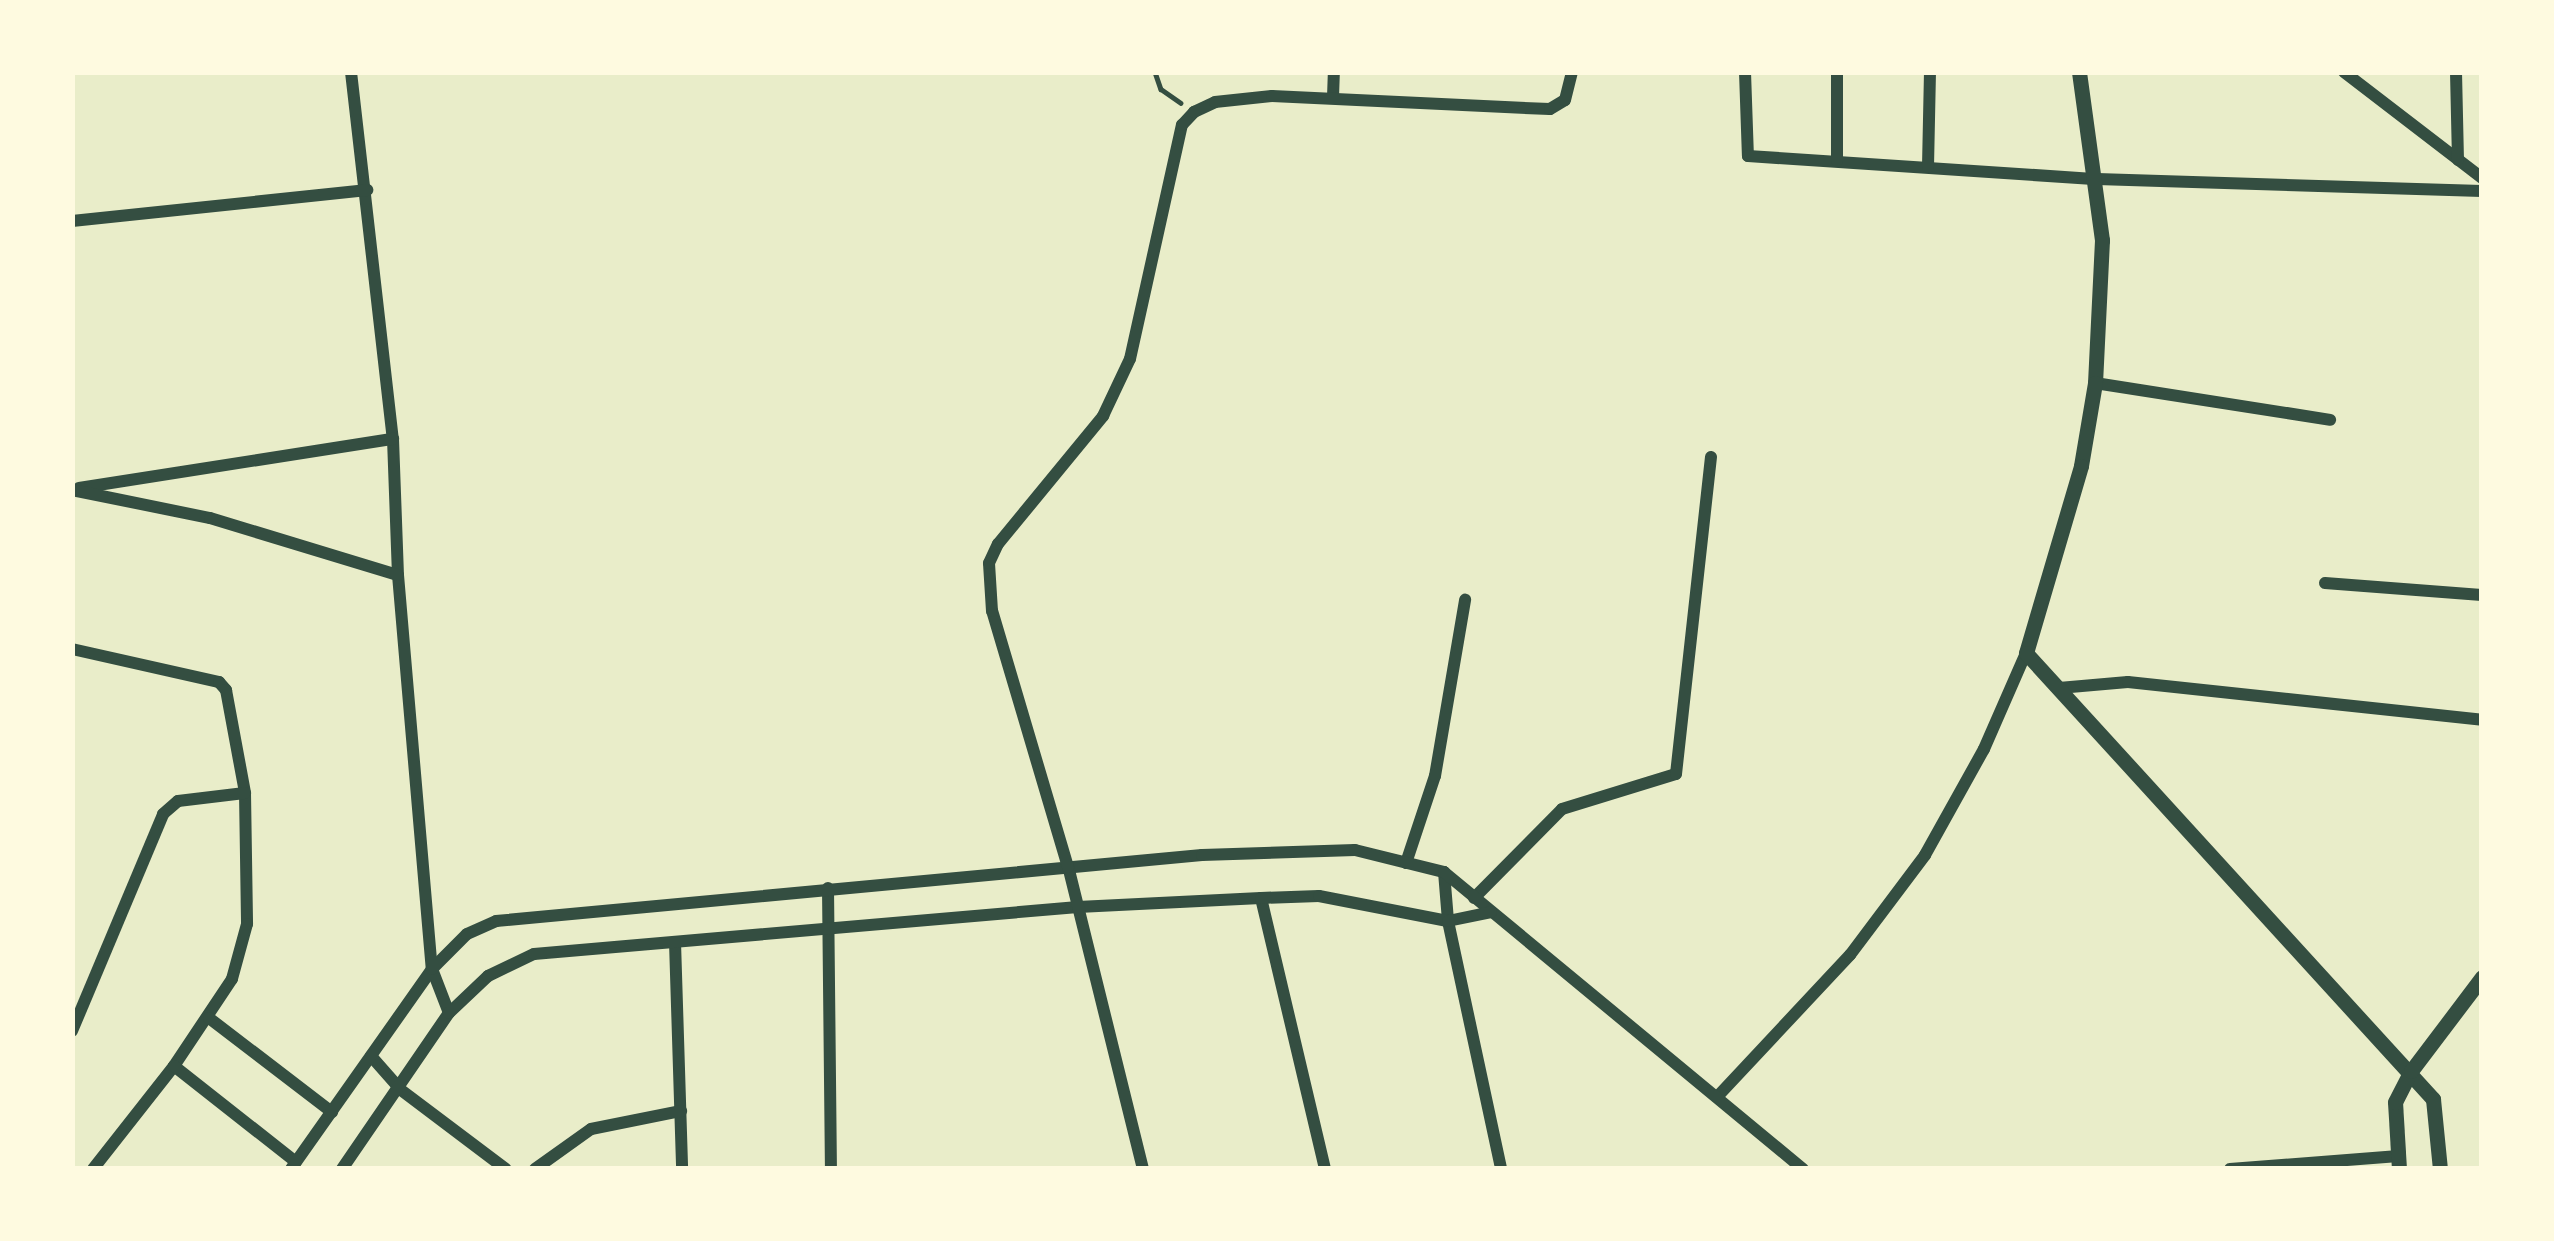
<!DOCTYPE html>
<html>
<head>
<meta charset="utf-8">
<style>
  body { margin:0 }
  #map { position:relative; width:2554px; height:1241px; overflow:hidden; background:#e9edc9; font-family:Rubik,sans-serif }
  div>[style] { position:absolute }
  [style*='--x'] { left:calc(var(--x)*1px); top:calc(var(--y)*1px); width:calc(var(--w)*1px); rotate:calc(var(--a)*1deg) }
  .path>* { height:4.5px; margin:-2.25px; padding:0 2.25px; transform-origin:2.25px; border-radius:2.25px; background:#344e41 }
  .minor>* { height:12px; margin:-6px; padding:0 6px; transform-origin:6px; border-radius:6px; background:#344e41 }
  .tertiary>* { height:15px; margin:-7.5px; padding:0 7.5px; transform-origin:7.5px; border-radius:7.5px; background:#344e41 }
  span { translate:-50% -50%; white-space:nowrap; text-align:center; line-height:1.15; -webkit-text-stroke:10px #fefae0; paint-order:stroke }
  .frame { position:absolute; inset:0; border:75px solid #fefae0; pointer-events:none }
</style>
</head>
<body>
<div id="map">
  <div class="path">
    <div style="--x:1155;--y:72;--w:18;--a:71"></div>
    <div style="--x:1161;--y:89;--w:24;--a:35"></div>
  </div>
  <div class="minor">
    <div style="--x:351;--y:72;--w:369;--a:83.5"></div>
    <div style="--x:393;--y:439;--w:136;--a:87.9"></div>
    <div style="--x:398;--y:575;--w:395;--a:85.1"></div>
    <div style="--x:432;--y:969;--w:47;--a:68.9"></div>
    <div style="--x:1745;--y:72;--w:84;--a:88"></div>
    <div style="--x:1748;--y:156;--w:350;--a:3.8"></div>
    <div style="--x:2097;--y:179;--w:385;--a:1.8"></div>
    <div style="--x:2344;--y:72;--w:174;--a:37.5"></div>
    <div style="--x:2456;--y:72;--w:88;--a:88.7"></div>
    <div style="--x:1333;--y:97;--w:25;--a:-88"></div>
    <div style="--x:1837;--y:161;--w:89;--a:-90"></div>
    <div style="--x:1928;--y:167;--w:95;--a:-88.8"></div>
    <div style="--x:72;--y:221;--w:297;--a:-6"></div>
    <div style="--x:2095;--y:383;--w:238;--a:8.9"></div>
    <div style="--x:79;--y:488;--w:318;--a:-8.9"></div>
    <div style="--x:72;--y:490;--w:141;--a:11.5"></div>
    <div style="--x:210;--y:518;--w:196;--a:16.9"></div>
    <div style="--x:2325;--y:583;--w:157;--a:4.4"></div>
    <div style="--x:72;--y:649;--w:151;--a:12.7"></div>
    <div style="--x:219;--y:682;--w:11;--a:49"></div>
    <div style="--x:226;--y:690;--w:105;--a:79.5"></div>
    <div style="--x:245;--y:793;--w:131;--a:89.1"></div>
    <div style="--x:247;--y:924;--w:57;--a:105.3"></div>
    <div style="--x:232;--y:979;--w:105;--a:123.7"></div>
    <div style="--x:174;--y:1066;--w:131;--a:128.2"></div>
    <div style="--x:2059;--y:688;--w:69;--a:-5"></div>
    <div style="--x:2128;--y:682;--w:356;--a:6.1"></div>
    <div style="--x:1406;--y:863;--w:92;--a:-71.6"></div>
    <div style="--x:1435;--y:776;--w:179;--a:-80.3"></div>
    <div style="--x:1444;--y:872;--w:49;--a:85.3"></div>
    <div style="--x:1448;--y:921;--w:254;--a:77.9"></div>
    <div style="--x:828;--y:888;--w:281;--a:89.4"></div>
    <div style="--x:1261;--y:898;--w:278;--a:76.7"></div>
    <div style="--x:1474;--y:898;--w:125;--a:-45.3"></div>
    <div style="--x:1562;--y:809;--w:119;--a:-17.1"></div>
    <div style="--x:1676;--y:774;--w:319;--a:-83.7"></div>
    <div style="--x:675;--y:942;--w:227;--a:88.2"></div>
    <div style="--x:209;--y:1018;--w:155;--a:37.4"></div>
    <div style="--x:72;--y:1031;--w:235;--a:-67.2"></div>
    <div style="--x:163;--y:814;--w:20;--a:-41"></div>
    <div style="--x:178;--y:801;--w:67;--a:-6.8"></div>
    <div style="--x:371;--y:1056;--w:45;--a:48.6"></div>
    <div style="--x:401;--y:1090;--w:131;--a:37"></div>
    <div style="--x:174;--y:1066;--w:155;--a:38.2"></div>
    <div style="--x:1717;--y:1097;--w:195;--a:-46.9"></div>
    <div style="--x:1850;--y:955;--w:125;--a:-53.1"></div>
    <div style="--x:1925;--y:855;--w:121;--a:-60.9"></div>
    <div style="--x:1984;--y:749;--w:105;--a:-66.4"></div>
    <div style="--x:291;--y:1169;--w:245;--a:-54.8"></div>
    <div style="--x:432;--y:969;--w:49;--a:-45"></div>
    <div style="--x:467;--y:934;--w:32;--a:-24"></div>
    <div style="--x:496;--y:921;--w:709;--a:-5.34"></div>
    <div style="--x:1202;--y:855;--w:153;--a:-1.9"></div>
    <div style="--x:1355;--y:850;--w:92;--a:13.9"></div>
    <div style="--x:1444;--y:872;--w:466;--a:39.6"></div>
    <div style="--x:342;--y:1169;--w:189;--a:-55.6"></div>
    <div style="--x:449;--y:1013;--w:54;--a:-43.5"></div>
    <div style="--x:488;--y:976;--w:51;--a:-25.6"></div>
    <div style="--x:534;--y:954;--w:546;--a:-4.94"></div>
    <div style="--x:1078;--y:907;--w:183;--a:-2.8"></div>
    <div style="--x:1261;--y:898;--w:58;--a:-2"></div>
    <div style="--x:1319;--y:896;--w:131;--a:11"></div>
    <div style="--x:1448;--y:921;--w:44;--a:-11.8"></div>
    <div style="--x:535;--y:1169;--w:69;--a:-35.5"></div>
    <div style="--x:591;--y:1129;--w:92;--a:-11.3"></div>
    <div style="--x:1143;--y:1169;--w:311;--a:-103.9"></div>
    <div style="--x:1068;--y:867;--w:267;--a:-106.5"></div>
    <div style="--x:992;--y:611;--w:48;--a:-93.6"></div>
    <div style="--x:989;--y:563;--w:21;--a:-65"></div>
    <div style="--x:998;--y:544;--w:166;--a:-50.6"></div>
    <div style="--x:1103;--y:416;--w:63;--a:-64.7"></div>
    <div style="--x:1130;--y:359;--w:240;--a:-77.5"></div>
    <div style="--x:1182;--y:125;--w:18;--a:-47"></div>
    <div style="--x:1194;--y:112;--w:23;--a:-25"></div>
    <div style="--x:1215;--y:102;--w:57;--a:-6"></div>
    <div style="--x:1272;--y:96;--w:278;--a:2.7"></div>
    <div style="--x:1550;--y:109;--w:17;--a:-31"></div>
    <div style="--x:1565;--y:100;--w:29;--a:-76"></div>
    <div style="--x:2230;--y:1169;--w:169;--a:-4.4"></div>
  </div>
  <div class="tertiary">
    <div style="--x:2079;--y:72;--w:170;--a:82.2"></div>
    <div style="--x:2102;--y:240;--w:143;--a:92.8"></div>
    <div style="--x:2095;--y:383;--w:84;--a:99.6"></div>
    <div style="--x:2081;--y:466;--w:195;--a:106.4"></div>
    <div style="--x:2026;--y:653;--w:604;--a:47.62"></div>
    <div style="--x:2433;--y:1099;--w:70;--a:84.3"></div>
    <div style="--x:2399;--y:1169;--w:67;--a:-93.4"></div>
    <div style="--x:2395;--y:1102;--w:35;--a:-63"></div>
    <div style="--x:2411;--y:1071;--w:118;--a:-52.9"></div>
  </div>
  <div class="frame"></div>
</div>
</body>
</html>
